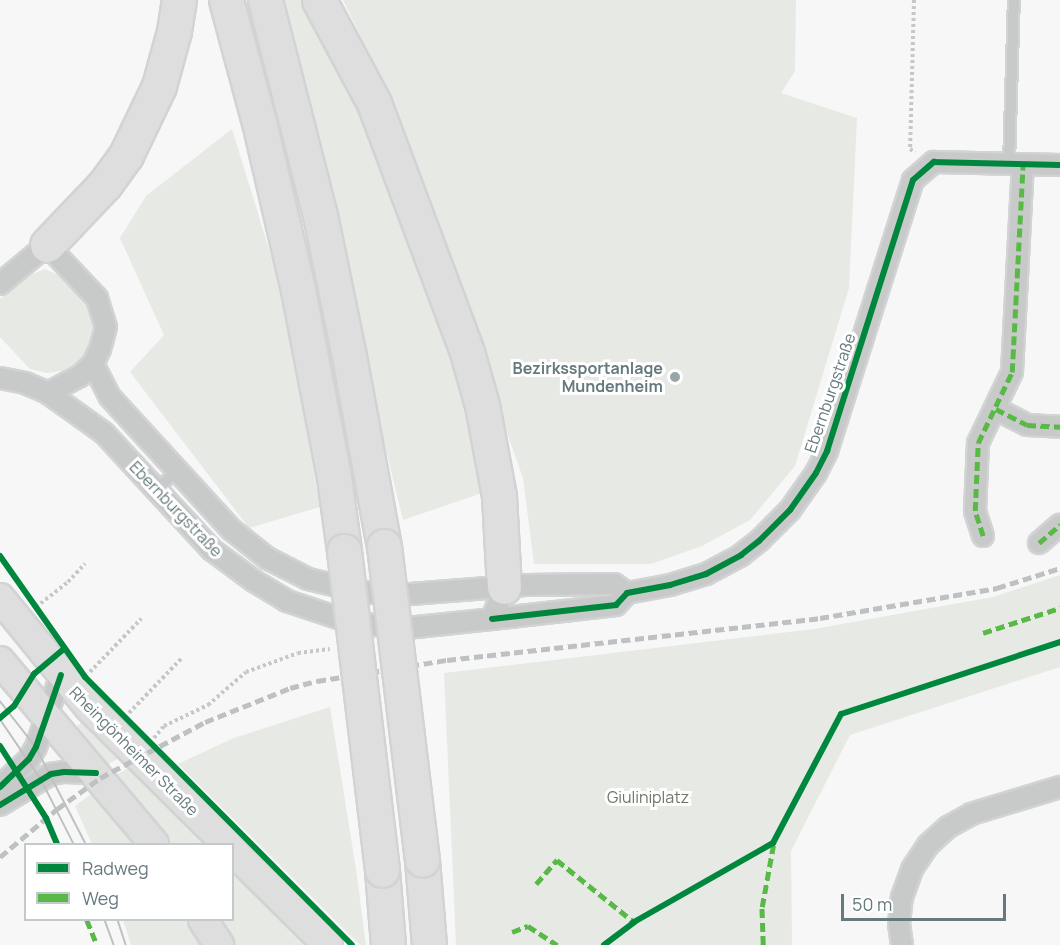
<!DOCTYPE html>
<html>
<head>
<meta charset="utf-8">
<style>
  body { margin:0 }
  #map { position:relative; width:1060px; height:945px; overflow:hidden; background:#f7f7f7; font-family:Manrope,sans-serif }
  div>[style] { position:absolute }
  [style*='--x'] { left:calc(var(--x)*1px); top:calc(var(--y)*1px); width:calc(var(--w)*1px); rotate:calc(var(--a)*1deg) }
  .green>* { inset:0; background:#e6e9e4 }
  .path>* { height:4px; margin-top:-2px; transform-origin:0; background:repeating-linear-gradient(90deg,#c6c7c8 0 3px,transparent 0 6px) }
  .roads { filter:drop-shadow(2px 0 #d2d3d4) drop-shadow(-2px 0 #d2d3d4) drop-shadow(0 2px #d2d3d4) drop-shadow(0 -2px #d2d3d4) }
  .service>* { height:10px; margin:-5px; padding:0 5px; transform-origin:5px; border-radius:5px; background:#c8caca }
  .minor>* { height:20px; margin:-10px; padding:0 10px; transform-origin:10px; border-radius:10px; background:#c8caca }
  .secondary>* { height:28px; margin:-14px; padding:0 14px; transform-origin:14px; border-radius:14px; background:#dedede }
  .trunk>* { height:33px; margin:-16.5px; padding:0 16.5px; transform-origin:16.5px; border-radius:16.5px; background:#dedede }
  .tram>* { height:1.5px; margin:-0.75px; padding:0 0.75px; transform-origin:0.75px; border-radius:0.75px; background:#bec1c1 }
  .rail>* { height:4.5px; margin-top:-2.25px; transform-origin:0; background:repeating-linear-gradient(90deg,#bec1c1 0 9px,transparent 0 13.5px) }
  .bridges { filter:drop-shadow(2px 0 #d2d3d3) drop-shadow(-2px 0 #d2d3d3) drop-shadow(0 2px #d2d3d3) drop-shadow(0 -2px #d2d3d3) }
  .trunk-bridge>* { height:33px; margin:-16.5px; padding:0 16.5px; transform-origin:16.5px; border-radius:16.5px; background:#dedede }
  .quiet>* { height:4.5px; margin-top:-2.25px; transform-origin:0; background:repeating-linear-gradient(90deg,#58b947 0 9px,transparent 0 13.5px) }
  .cycleway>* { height:6px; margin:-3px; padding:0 3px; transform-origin:3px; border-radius:3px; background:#00873e }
  .dots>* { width:16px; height:16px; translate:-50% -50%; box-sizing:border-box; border:3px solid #fff; border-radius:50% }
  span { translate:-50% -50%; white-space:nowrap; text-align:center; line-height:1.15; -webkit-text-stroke:6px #fff; paint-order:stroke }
  .poi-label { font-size:16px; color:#667a7e; font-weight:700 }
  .right { translate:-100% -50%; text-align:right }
  .street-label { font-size:16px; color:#667a7e }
  .park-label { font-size:16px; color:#6c7764 }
  .legend { position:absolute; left:24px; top:843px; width:210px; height:78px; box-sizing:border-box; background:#fff; border:2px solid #c2cacb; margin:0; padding:8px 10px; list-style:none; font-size:18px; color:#667a7e }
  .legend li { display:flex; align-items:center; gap:12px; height:30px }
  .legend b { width:30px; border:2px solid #c2cacb }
  .scale { position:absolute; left:841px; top:894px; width:165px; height:27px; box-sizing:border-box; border:3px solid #667a7e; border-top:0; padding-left:8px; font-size:18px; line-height:21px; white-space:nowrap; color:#667a7e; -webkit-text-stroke:4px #fff; paint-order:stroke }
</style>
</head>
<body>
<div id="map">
  <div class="green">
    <div style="clip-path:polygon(277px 0,308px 0,341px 68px,425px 280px,474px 425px,485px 492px,403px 520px)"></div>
    <div style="clip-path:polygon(343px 0,796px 0,795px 71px,781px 93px,857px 118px,849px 288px,795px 466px,750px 520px,702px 546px,651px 564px,534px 564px,523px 478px,382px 81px)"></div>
    <div style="clip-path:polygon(232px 129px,284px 298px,320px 507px,249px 528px,130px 372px,164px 335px,120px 238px,146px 196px)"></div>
    <div style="clip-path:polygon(45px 269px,66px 279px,83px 297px,95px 325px,92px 341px,84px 357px,69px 370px,47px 373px,30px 369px,0 337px,0 299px,16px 281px)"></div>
    <div style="clip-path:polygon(1060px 575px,1060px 667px,850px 735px,791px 851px,792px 945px,456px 945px,444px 673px,814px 629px,993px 597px)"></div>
    <div style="clip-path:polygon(330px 707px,356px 869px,366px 945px,360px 945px,178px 764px,234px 738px)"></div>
    <div style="clip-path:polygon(84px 721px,121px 757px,107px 765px,74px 728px)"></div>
    <div style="clip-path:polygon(130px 767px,208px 844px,168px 844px,114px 776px)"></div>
    <div style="clip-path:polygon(97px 790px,140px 844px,92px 844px,75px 806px)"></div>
    <div style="clip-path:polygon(233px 868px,310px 945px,231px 945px,217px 920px,232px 920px)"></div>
    <div style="clip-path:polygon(123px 920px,189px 920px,204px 945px,131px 945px)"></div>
  </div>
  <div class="path">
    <div style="--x:914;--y:0;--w:149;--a:91.5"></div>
    <div style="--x:910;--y:149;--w:6;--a:31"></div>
    <div style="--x:36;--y:607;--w:41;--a:-38"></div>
    <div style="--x:68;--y:582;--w:25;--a:-47"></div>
    <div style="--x:90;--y:672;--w:74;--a:-46.1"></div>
    <div style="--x:129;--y:713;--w:75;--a:-46.1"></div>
    <div style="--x:154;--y:738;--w:16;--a:-50"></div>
    <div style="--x:164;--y:726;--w:49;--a:-25.5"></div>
    <div style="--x:208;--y:705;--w:50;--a:-41"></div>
    <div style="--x:246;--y:672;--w:55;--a:-20.1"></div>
    <div style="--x:298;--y:653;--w:32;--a:-7"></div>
  </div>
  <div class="roads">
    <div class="service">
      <div style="--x:1009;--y:164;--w:164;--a:-88.3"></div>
      <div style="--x:157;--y:489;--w:27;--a:-42"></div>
    </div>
    <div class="minor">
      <div style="--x:0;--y:284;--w:61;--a:-39.7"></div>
      <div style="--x:47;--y:245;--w:73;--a:46.7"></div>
      <div style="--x:97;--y:298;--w:30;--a:73"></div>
      <div style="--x:106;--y:327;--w:23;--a:105"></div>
      <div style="--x:100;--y:349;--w:17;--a:115"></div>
      <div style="--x:93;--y:364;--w:18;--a:137"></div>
      <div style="--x:80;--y:376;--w:36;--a:152"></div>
      <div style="--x:93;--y:364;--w:36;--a:63"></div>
      <div style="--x:109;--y:396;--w:182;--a:47.5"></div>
      <div style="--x:232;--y:530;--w:45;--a:38.7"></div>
      <div style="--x:267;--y:558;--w:46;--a:27.1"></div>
      <div style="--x:308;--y:579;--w:56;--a:13.5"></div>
      <div style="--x:362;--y:592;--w:36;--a:5"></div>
      <div style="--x:398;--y:595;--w:128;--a:-4.5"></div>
      <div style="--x:526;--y:585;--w:88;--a:-0.7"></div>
      <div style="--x:614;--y:584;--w:16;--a:35"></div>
      <div style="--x:0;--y:378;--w:25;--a:11"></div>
      <div style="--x:25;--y:383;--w:25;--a:23"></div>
      <div style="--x:48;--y:393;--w:69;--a:35.5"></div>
      <div style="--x:104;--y:433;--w:159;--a:47.3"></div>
      <div style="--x:212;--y:550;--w:52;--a:36.4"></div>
      <div style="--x:254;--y:581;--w:39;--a:31"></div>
      <div style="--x:287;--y:601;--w:70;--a:18.4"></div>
      <div style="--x:353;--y:623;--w:54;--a:5.3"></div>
      <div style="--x:407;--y:628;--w:85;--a:-6"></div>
      <div style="--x:492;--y:619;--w:34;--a:-69"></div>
      <div style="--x:996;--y:409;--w:35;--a:27"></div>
      <div style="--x:1027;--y:425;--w:33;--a:3"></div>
      <div style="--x:983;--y:536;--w:26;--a:-108"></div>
      <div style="--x:975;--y:511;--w:68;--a:-87.5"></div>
      <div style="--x:978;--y:443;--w:79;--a:-64.4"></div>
      <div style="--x:1012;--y:372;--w:208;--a:-87"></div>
      <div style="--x:1039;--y:543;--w:28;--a:-41"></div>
      <div style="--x:492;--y:619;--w:125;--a:-6.4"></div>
      <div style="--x:616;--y:605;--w:16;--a:-47"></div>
      <div style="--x:627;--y:593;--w:44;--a:-10.5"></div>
      <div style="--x:670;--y:585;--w:38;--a:-17"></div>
      <div style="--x:706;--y:574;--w:40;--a:-28"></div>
      <div style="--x:741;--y:555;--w:23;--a:-38"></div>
      <div style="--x:759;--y:541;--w:44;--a:-45"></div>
      <div style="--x:790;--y:510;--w:45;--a:-54.9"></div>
      <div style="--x:816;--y:473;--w:25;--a:-63"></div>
      <div style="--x:827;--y:451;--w:284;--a:-72.4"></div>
      <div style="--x:913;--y:180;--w:28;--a:-41"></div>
      <div style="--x:934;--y:162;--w:126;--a:1.4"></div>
      <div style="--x:0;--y:787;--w:40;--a:-44"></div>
      <div style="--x:29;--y:759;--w:14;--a:-60"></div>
      <div style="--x:36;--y:747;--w:76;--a:-70.9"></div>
      <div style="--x:0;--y:805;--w:60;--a:-31.3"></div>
      <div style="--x:51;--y:774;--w:13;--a:-9"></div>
      <div style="--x:64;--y:772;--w:32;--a:2"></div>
      <div style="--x:902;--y:945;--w:21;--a:-98"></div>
      <div style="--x:899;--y:924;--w:27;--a:-84"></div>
      <div style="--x:902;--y:897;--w:30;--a:-70"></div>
      <div style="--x:912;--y:869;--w:29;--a:-56"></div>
      <div style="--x:928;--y:845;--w:27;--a:-42"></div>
      <div style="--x:948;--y:827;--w:26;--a:-29"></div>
      <div style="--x:971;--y:814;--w:93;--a:-16.9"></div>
    </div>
    <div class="secondary">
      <div style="--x:0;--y:598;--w:141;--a:50.8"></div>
      <div style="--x:89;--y:707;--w:194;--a:44.8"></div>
      <div style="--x:0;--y:661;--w:239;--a:49.9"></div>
      <div style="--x:232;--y:850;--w:135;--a:44.7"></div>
      <div style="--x:203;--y:920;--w:30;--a:57"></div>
    </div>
    <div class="trunk">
      <div style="--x:226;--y:0;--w:126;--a:74.9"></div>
      <div style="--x:259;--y:122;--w:172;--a:76.9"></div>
      <div style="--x:298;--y:290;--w:190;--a:79.1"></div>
      <div style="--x:334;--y:477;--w:75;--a:82.3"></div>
      <div style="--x:265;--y:0;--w:222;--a:75.7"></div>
      <div style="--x:320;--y:215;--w:144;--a:78.4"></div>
      <div style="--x:349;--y:356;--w:193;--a:79.6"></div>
      <div style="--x:319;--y:0;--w:117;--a:61.9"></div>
      <div style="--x:374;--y:103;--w:266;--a:69.5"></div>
      <div style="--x:467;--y:352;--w:55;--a:74.2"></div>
      <div style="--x:482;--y:405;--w:93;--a:79.4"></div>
      <div style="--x:499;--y:496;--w:91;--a:86.9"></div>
      <div style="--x:47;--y:245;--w:84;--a:-46.4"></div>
      <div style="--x:105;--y:184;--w:36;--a:-54"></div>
      <div style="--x:126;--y:155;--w:76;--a:-64.4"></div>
      <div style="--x:159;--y:86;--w:57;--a:-74.7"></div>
      <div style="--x:174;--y:31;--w:31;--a:-81"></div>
      <div style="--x:422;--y:860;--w:85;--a:85.3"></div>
      <div style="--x:382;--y:870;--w:75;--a:85.4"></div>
    </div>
  </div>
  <div class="tram">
    <div style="--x:0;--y:701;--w:58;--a:52"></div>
    <div style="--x:36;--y:747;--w:109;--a:62.7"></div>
    <div style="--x:0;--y:719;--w:73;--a:55.7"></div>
    <div style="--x:41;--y:779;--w:73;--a:63.1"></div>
    <div style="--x:105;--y:920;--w:27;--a:70"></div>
    <div style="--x:118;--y:920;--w:26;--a:72"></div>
  </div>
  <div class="rail">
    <div style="--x:0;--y:857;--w:75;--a:-40.1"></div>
    <div style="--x:57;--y:809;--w:53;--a:-35.8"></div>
    <div style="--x:100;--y:778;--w:119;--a:-28.1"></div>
    <div style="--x:205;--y:722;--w:92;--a:-21.8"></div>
    <div style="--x:290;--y:688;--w:28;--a:-15"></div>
    <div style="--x:317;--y:681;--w:132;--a:-9.2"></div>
    <div style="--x:447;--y:660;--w:375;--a:-6.4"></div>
    <div style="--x:820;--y:618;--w:180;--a:-9.6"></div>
    <div style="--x:997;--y:588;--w:66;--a:-17.6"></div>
  </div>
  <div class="bridges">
    <div class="trunk-bridge">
      <div style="--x:384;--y:546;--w:316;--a:83.1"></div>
      <div style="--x:344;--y:551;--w:321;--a:83.2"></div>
    </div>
  </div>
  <div class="quiet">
    <div style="--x:996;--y:409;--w:35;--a:27"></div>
    <div style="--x:1027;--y:425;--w:33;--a:3"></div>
    <div style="--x:983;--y:536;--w:26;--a:-108"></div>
    <div style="--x:975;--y:511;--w:68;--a:-87.5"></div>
    <div style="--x:978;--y:443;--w:79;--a:-64.4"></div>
    <div style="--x:1012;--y:372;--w:208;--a:-87"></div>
    <div style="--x:1039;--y:543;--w:28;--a:-41"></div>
    <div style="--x:983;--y:633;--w:81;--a:-18"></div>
    <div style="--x:536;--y:884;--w:32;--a:-49"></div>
    <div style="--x:557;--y:860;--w:99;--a:38.8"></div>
    <div style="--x:87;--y:920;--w:27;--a:68"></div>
    <div style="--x:512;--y:932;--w:17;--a:-21"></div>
    <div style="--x:528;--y:926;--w:35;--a:33"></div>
    <div style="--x:763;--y:945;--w:38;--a:-92"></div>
    <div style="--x:762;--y:907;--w:67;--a:-79.7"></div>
  </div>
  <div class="cycleway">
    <div style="--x:0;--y:556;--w:148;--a:54.9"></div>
    <div style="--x:85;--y:677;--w:378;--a:45.1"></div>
    <div style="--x:492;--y:619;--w:125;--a:-6.4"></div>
    <div style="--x:616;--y:605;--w:16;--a:-47"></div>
    <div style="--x:627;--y:593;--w:44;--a:-10.5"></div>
    <div style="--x:670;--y:585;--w:38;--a:-17"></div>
    <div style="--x:706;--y:574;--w:40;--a:-28"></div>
    <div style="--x:741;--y:555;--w:23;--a:-38"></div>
    <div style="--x:759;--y:541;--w:44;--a:-45"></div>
    <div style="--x:790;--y:510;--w:45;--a:-54.9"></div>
    <div style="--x:816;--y:473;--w:25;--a:-63"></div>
    <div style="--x:827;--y:451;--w:284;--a:-72.4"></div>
    <div style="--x:913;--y:180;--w:28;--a:-41"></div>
    <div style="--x:934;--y:162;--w:126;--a:1.4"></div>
    <div style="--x:0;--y:718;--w:18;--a:-41"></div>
    <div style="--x:14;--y:706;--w:38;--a:-58"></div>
    <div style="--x:34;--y:674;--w:38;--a:-40"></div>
    <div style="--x:0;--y:746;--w:85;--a:57.4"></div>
    <div style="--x:46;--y:818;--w:28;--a:67"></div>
    <div style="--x:0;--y:787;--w:40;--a:-44"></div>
    <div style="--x:29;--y:759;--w:14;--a:-60"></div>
    <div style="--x:36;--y:747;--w:76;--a:-70.9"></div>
    <div style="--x:0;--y:805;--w:60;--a:-31.3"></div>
    <div style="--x:51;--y:774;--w:13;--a:-9"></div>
    <div style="--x:64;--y:772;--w:32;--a:2"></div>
    <div style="--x:604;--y:945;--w:38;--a:-37"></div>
    <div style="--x:634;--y:922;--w:160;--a:-29.6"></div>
    <div style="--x:773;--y:843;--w:146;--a:-62.2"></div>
    <div style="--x:841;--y:714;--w:231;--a:-18.2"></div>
  </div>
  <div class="dots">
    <div style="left:675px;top:377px;background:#99a6a8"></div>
  </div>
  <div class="poi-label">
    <span class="right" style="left:663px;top:377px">Bezirkssportanlage<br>Mundenheim</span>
  </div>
  <div class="street-label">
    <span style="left:830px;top:393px;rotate:-71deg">Ebernburgstraße</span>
    <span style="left:176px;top:509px;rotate:46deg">Ebernburgstraße</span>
    <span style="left:134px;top:751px;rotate:45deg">Rheingönheimer Straße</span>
  </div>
  <div class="park-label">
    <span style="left:648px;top:797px">Giuliniplatz</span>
  </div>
  <ul class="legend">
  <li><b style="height:8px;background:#00873e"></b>Radweg</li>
  <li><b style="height:8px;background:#58b947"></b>Weg</li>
  </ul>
  <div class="scale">50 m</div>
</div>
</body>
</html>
